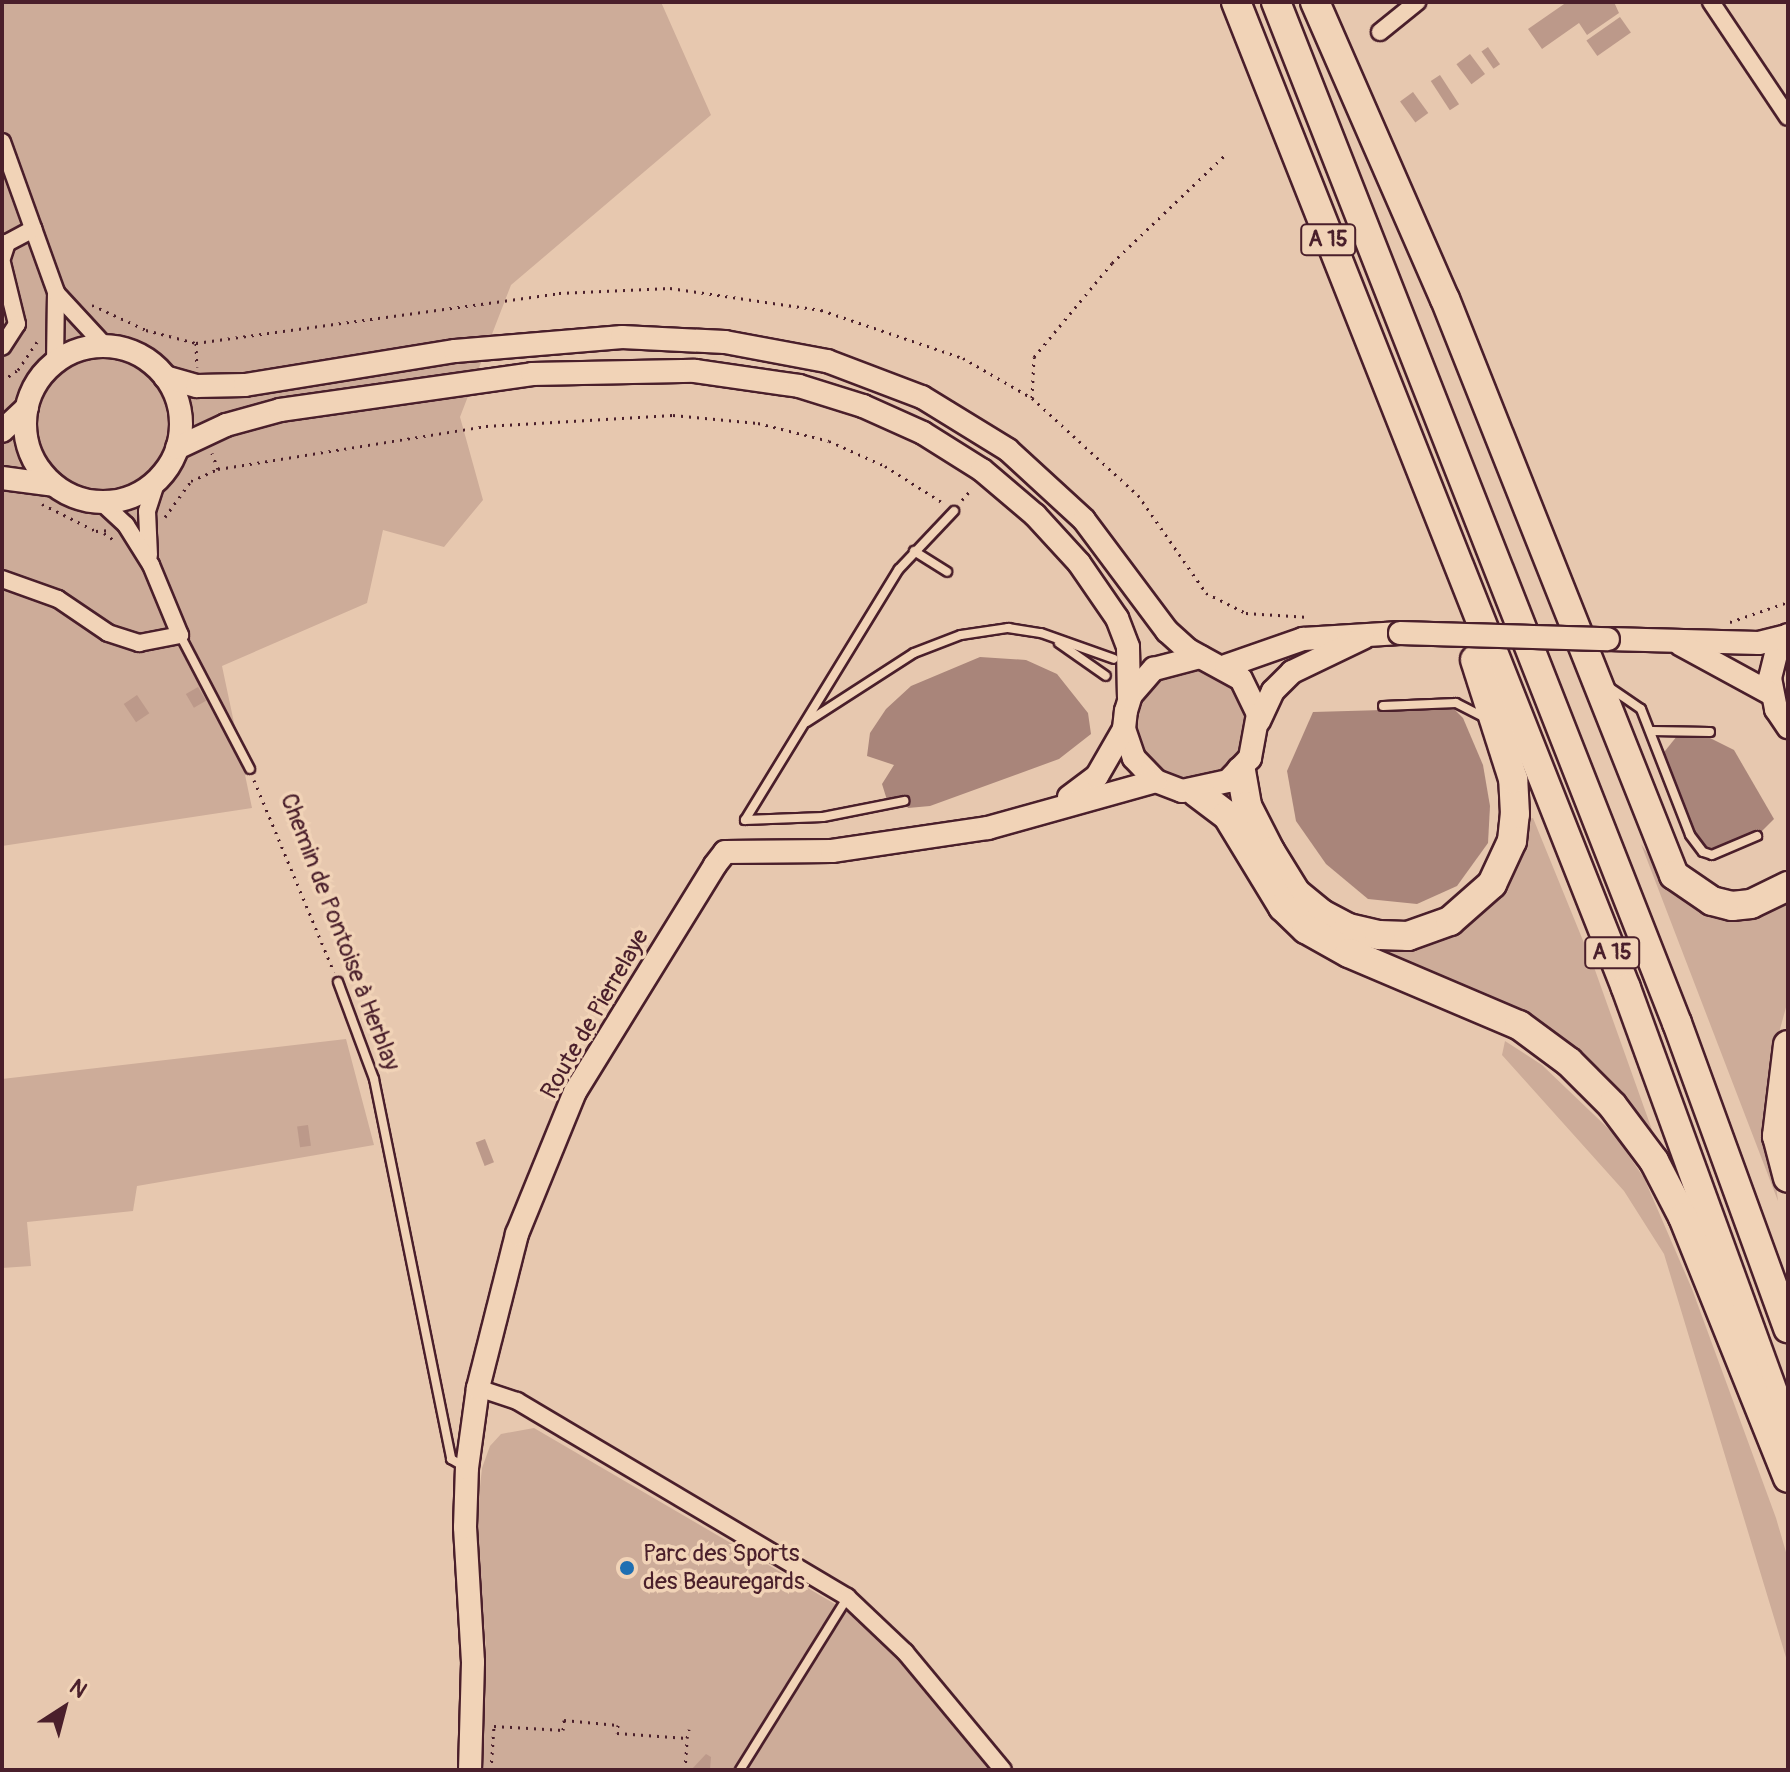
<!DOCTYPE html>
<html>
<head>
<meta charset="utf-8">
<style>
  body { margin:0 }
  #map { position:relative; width:1790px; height:1772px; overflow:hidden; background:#e7c8af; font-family:Pangolin,sans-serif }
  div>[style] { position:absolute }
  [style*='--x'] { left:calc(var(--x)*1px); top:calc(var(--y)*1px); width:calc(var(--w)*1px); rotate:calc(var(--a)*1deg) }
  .green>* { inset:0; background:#cdac99 }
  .round { border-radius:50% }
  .water>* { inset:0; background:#a9857a }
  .building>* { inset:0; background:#bc998a; transform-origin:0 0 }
  .path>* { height:3px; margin-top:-1.5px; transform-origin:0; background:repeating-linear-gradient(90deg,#4a1f2b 0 2px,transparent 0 8px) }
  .roads { filter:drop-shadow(2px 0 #4a1f2b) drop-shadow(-2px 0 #4a1f2b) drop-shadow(0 2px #4a1f2b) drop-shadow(0 -2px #4a1f2b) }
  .lane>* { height:8px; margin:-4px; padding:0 4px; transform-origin:4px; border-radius:4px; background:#f1d3b7 }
  .street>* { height:16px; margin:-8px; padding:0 8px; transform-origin:8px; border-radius:8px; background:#f1d3b7 }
  .secondary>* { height:22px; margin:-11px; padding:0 11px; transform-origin:11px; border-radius:11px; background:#f1d3b7 }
  .secondary>.ring { margin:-11px; padding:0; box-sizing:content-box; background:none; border:22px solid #f1d3b7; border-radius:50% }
  .highway>* { height:28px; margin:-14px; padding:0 14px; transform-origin:14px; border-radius:14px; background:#f1d3b7 }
  .bridges { filter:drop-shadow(2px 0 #4a1f2b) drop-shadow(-2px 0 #4a1f2b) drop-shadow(0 2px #4a1f2b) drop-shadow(0 -2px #4a1f2b) }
  .secondary-bridge>* { height:22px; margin:-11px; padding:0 11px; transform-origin:11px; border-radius:11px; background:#f1d3b7 }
  .dots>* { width:22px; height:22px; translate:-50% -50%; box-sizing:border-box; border:4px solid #f1d3b7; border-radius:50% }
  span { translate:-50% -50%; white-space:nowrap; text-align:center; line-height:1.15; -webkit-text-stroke:7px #f1d3b7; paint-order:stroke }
  .shield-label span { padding:2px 6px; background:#f1d3b7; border:2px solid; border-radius:6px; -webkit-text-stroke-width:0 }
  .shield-label { font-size:22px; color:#4a1f2b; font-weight:700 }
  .street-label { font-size:24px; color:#4a1f2b }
  .poi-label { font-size:24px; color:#4a1f2b }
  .left { translate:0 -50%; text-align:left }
  .frame { position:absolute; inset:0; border:4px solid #4a1f2b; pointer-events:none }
  .north { position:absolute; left:24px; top:1668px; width:80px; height:80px; -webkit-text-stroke:6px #f1d3b7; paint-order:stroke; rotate:36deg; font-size:22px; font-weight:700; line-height:32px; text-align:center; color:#4a1f2b }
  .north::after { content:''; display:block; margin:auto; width:28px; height:36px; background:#4a1f2b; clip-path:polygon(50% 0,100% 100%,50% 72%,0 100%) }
</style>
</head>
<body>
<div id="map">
  <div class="green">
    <div style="clip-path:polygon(2px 2px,661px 2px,711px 115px,511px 285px,460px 417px,483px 500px,444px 547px,383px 530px,367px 603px,222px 666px,252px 808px,2px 846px)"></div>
    <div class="round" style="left:1138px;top:671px;width:110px;height:110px"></div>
    <div style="clip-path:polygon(1533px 818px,1595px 970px,1656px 1141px,1523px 1014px,1319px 925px,1448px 934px,1526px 820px)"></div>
    <div style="clip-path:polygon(1641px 844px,1668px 883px,1757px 914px,1788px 902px,1788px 1000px,1768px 1073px,1767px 1114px,1778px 1201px)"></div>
    <div style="clip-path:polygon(346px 1039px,374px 1145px,137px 1186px,133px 1211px,27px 1222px,31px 1266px,2px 1268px,2px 1079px)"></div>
    <div style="clip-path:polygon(1505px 1041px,1542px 1065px,1614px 1134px,1644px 1178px,1692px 1289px,1776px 1518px,1788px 1559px,1788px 1664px,1664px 1254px,1624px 1191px,1502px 1055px)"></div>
    <div style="clip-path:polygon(534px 1428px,852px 1614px,883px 1639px,991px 1770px,482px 1770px,486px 1648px,476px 1525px,482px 1468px,490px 1446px,501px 1434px)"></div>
  </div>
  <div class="water">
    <div style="clip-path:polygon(980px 657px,1026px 660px,1057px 674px,1088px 713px,1091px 734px,1059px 759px,930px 806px,908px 808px,901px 795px,887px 800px,882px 784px,894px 765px,867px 756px,870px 733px,886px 709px,911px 686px)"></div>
    <div style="clip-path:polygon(1453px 708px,1463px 718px,1483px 765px,1490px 806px,1488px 843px,1457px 886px,1417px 904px,1368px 899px,1326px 864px,1296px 821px,1287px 771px,1313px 712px)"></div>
    <div style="clip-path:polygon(1677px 736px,1708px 737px,1734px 750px,1774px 819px,1757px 836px,1712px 855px,1696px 846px,1661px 756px)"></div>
  </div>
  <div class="building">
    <div style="clip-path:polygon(1567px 2px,1614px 2px,1619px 13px,1587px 35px,1579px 23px,1542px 49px,1528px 29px)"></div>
    <div style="left:1620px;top:17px;width:19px;height:41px;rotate:55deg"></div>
    <div style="left:1488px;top:47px;width:21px;height:8px;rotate:55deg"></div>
    <div style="left:1470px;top:54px;width:25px;height:17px;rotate:53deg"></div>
    <div style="left:1440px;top:75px;width:35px;height:11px;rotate:57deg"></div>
    <div style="left:1413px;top:92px;width:26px;height:16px;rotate:54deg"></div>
    <div style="left:198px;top:687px;width:16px;height:14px;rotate:60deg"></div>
    <div style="left:137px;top:695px;width:22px;height:16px;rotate:56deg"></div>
    <div style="left:308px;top:1125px;width:21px;height:11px;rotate:82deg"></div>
    <div style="left:485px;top:1139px;width:25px;height:10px;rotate:69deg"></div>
    <div style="clip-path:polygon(706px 1754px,711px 1757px,710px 1770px,691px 1770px)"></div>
  </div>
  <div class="path">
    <div style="--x:92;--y:305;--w:60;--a:24.8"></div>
    <div style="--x:146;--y:330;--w:52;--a:14.6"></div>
    <div style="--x:196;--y:343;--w:24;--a:88"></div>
    <div style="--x:196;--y:343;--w:366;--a:-7.8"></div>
    <div style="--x:559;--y:293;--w:111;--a:-2.6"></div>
    <div style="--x:670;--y:288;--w:153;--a:8.3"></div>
    <div style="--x:821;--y:310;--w:150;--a:18.7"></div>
    <div style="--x:963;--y:358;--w:80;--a:30.1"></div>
    <div style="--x:1032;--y:398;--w:144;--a:42.5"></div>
    <div style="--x:1138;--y:495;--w:119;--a:55.2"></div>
    <div style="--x:1206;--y:593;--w:45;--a:26.6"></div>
    <div style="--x:1246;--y:613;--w:63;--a:3.6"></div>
    <div style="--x:2;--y:381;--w:19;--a:-35"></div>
    <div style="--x:18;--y:370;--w:36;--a:-56"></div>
    <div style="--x:1032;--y:398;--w:41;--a:-87.2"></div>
    <div style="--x:1034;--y:357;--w:122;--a:-50.3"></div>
    <div style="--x:1112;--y:263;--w:158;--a:-43.7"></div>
    <div style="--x:218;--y:469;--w:271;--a:-9.1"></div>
    <div style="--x:486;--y:426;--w:187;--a:-3.4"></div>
    <div style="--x:673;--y:415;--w:85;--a:5.4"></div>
    <div style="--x:758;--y:423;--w:73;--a:14.2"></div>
    <div style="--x:829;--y:441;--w:61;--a:24.1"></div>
    <div style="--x:885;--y:466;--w:69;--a:32.5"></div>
    <div style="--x:962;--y:500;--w:11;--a:-49"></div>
    <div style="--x:42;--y:504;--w:60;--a:26.6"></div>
    <div style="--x:96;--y:531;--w:15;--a:-4"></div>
    <div style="--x:165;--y:517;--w:44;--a:-54.2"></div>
    <div style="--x:191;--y:481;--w:30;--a:-24"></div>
    <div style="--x:218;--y:469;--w:17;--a:-111"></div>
    <div style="--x:104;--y:533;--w:14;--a:36"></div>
    <div style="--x:1730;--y:622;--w:61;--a:-19"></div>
    <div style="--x:254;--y:780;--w:208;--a:67.4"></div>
    <div style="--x:491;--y:1770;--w:44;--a:-86.1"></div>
    <div style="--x:494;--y:1726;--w:69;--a:3.3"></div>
    <div style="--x:563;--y:1730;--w:10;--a:-84"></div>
    <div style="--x:564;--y:1720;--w:54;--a:5.3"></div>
    <div style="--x:618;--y:1725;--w:8;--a:97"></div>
    <div style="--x:617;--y:1733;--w:70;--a:4.1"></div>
    <div style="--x:687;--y:1738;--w:9;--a:-77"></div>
    <div style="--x:685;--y:1770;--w:32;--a:-86"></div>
  </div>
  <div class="roads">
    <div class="lane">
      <div style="--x:914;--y:551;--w:39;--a:32"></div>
      <div style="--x:180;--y:635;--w:151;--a:62.4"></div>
      <div style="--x:1059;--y:643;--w:57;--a:35.1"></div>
      <div style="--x:1606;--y:685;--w:42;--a:34.4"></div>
      <div style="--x:1641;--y:709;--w:135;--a:68.7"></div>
      <div style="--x:1690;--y:835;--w:21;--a:53"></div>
      <div style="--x:1703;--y:852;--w:9;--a:18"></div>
      <div style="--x:1712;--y:855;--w:49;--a:-22.9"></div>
      <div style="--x:1383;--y:706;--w:73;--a:-2.4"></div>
      <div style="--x:1456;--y:703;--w:33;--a:27"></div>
      <div style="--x:807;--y:722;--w:127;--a:-32.8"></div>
      <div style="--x:914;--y:653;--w:50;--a:-21"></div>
      <div style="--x:961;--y:635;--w:48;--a:-8.5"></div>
      <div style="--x:1008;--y:628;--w:33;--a:9"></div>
      <div style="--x:1041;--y:633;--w:77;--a:19.6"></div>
      <div style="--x:1652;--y:731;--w:58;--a:1"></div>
      <div style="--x:745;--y:820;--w:294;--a:-58.5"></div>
      <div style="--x:899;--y:569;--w:80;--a:-46.5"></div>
      <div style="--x:745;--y:820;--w:78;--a:-2.2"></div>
      <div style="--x:823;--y:817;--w:83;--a:-11.2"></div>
      <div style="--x:338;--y:982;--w:103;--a:69.6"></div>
      <div style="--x:374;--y:1079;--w:388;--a:78.5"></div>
      <div style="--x:451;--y:1459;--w:16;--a:30"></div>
      <div style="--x:740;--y:1770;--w:203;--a:-58.1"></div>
    </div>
    <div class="street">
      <div style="--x:1711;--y:2;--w:138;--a:56.2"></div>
      <div style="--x:1380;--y:32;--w:48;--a:-39"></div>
      <div style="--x:2;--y:142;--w:159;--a:70.2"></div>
      <div style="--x:56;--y:292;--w:71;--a:90.8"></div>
      <div style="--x:2;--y:258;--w:16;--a:-72"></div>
      <div style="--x:7;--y:243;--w:30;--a:-28"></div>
      <div style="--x:2;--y:263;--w:63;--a:76.2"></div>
      <div style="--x:17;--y:324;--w:27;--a:123"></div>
      <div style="--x:57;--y:294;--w:72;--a:47.2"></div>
      <div style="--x:149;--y:555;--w:44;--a:-92.6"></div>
      <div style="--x:147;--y:511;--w:33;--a:-72"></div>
      <div style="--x:2;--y:579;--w:59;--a:19.7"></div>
      <div style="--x:58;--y:599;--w:60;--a:34.2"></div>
      <div style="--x:108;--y:633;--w:33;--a:18"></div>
      <div style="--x:139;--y:643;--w:42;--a:-11"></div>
      <div style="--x:180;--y:635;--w:76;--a:-112.5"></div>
      <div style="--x:151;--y:565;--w:47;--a:-122"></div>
      <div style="--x:126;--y:525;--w:34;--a:-137"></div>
      <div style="--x:478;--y:1388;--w:41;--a:18.4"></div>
      <div style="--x:517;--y:1401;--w:384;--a:30.7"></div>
      <div style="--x:847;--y:1597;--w:80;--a:43.5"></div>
      <div style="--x:905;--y:1652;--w:153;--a:50.3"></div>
    </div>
    <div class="secondary">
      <div class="ring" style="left:25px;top:346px;width:134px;height:134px"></div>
      <div style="--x:165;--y:377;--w:33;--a:16"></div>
      <div style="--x:197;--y:386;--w:48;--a:-1.2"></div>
      <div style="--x:245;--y:385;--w:213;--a:-9.2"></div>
      <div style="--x:455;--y:351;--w:168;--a:-4.8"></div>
      <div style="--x:622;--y:337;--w:103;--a:2.8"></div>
      <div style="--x:725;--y:342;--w:104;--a:10.6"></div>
      <div style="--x:827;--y:361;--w:102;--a:20.8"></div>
      <div style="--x:922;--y:397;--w:101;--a:31.6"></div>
      <div style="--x:1008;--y:450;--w:103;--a:42.6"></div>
      <div style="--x:1084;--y:520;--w:139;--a:53.2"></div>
      <div style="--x:1167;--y:631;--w:28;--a:42"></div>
      <div style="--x:1188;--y:650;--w:60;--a:28.7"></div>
      <div style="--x:1241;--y:679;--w:39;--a:64"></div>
      <div style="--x:1258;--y:714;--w:45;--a:100.3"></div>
      <div style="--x:1250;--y:758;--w:32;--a:134"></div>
      <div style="--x:1228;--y:781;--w:47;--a:167.7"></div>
      <div style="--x:1182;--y:791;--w:28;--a:-159"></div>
      <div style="--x:1156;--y:781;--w:32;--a:-134"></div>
      <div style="--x:1134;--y:758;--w:31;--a:-109"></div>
      <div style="--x:1124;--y:729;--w:18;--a:-84"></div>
      <div style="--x:1126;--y:711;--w:17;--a:-73"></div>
      <div style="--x:1131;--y:695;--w:35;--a:-49"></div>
      <div style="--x:1154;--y:669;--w:48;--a:-14.6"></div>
      <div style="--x:2;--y:431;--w:34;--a:-43"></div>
      <div style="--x:177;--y:448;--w:54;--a:-25.1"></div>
      <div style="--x:226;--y:425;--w:56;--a:-15.5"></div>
      <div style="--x:280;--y:410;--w:255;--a:-8.1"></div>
      <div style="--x:532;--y:374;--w:163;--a:-1.1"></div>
      <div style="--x:695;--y:371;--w:105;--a:8.2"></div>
      <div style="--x:799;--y:386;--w:67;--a:17.4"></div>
      <div style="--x:863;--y:406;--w:66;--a:24.2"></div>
      <div style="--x:923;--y:433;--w:70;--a:32.1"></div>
      <div style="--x:982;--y:470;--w:70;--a:40.3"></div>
      <div style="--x:1035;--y:515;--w:65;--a:47.5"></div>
      <div style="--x:1079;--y:563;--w:67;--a:55.4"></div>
      <div style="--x:1117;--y:618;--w:31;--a:69"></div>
      <div style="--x:1128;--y:647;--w:50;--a:88.9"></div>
      <div style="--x:2;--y:478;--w:52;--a:7.7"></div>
      <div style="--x:1788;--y:635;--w:19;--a:126"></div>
      <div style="--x:1777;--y:650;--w:29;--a:104"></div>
      <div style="--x:1770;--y:678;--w:32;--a:79"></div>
      <div style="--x:1776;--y:709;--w:22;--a:56"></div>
      <div style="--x:1608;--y:639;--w:151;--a:1.5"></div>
      <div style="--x:1759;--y:643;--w:29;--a:-14"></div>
      <div style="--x:1680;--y:644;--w:102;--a:28.6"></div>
      <div style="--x:1226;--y:666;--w:82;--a:-19.3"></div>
      <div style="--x:1303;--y:639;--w:97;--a:-3.5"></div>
      <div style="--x:1259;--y:721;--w:33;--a:-65"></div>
      <div style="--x:1273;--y:691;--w:27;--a:-45"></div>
      <div style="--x:1292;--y:672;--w:79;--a:-25.6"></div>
      <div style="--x:1069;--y:797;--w:35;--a:-37"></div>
      <div style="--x:1097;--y:776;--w:54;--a:-60.1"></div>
      <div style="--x:470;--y:1770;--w:108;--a:-88.4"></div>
      <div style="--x:473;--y:1662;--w:135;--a:-93.4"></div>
      <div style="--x:465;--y:1527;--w:59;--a:-88.1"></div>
      <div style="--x:467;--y:1468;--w:81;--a:-82.2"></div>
      <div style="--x:478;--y:1388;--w:159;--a:-75.8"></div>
      <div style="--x:517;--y:1234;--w:153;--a:-67.8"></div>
      <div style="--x:575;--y:1092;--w:267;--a:-58.3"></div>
      <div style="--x:715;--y:865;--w:16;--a:-52"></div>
      <div style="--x:725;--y:852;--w:107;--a:-0.5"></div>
      <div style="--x:832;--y:851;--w:158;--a:-8.4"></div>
      <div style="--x:988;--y:828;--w:174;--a:-15.6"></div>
    </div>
    <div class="highway">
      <div style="--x:1236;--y:2;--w:1060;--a:68.42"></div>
      <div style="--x:1626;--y:988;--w:475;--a:70"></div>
      <div style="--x:1276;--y:2;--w:1097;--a:68.56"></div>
      <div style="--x:1677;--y:1023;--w:325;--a:70"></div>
      <div style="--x:1315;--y:2;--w:324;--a:66.4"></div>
      <div style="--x:1445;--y:299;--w:620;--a:68.32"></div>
      <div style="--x:1674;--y:875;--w:46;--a:34.4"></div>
      <div style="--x:1712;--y:901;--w:21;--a:14"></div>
      <div style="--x:1732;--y:906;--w:19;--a:-6"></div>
      <div style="--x:1751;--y:904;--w:41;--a:-25.9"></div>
      <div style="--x:1241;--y:771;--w:36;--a:80"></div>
      <div style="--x:1247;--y:806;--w:51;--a:62.9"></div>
      <div style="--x:1270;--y:851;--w:49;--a:58.2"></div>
      <div style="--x:1296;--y:893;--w:33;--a:39"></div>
      <div style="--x:1322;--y:914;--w:30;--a:28"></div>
      <div style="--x:1348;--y:928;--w:32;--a:13"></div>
      <div style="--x:1379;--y:935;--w:29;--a:2"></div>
      <div style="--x:1408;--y:936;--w:45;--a:-19.7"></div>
      <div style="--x:1450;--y:921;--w:56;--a:-41.4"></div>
      <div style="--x:1492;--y:884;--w:47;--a:-65.1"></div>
      <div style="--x:1512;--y:841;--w:27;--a:-84"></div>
      <div style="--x:1515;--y:814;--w:35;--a:-93"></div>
      <div style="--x:1513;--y:779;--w:125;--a:-107.7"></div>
      <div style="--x:1196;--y:792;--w:39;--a:37"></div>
      <div style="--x:1227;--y:815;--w:108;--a:58.7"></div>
      <div style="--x:1283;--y:907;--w:32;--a:44"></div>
      <div style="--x:1306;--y:929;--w:49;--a:29.2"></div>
      <div style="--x:1349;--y:953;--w:185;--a:23"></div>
      <div style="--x:1519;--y:1025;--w:62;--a:36.5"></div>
      <div style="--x:1569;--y:1062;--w:61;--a:45"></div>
      <div style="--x:1612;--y:1105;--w:70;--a:53.1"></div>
      <div style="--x:1654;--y:1161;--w:63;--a:62.6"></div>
      <div style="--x:1683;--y:1217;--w:281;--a:68.1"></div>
      <div style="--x:1788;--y:1045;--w:92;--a:96.9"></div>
      <div style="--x:1777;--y:1136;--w:43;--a:75.3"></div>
    </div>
  </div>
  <div class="bridges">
    <div class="secondary-bridge">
      <div style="--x:1400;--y:633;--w:208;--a:1.7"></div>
    </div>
  </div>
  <div class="dots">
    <div style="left:627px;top:1568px;background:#1f6fb2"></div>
  </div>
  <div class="shield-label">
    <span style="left:1328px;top:240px">A 15</span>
    <span style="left:1612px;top:953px">A 15</span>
  </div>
  <div class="street-label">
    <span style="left:340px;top:932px;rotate:69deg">Chemin de Pontoise à Herblay</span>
    <span style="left:595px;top:1014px;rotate:-60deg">Route de Pierrelaye</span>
  </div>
  <div class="poi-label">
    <span class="left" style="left:643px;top:1568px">Parc des Sports<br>des Beauregards</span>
  </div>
  <div class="frame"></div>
  <div class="north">N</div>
</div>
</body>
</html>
